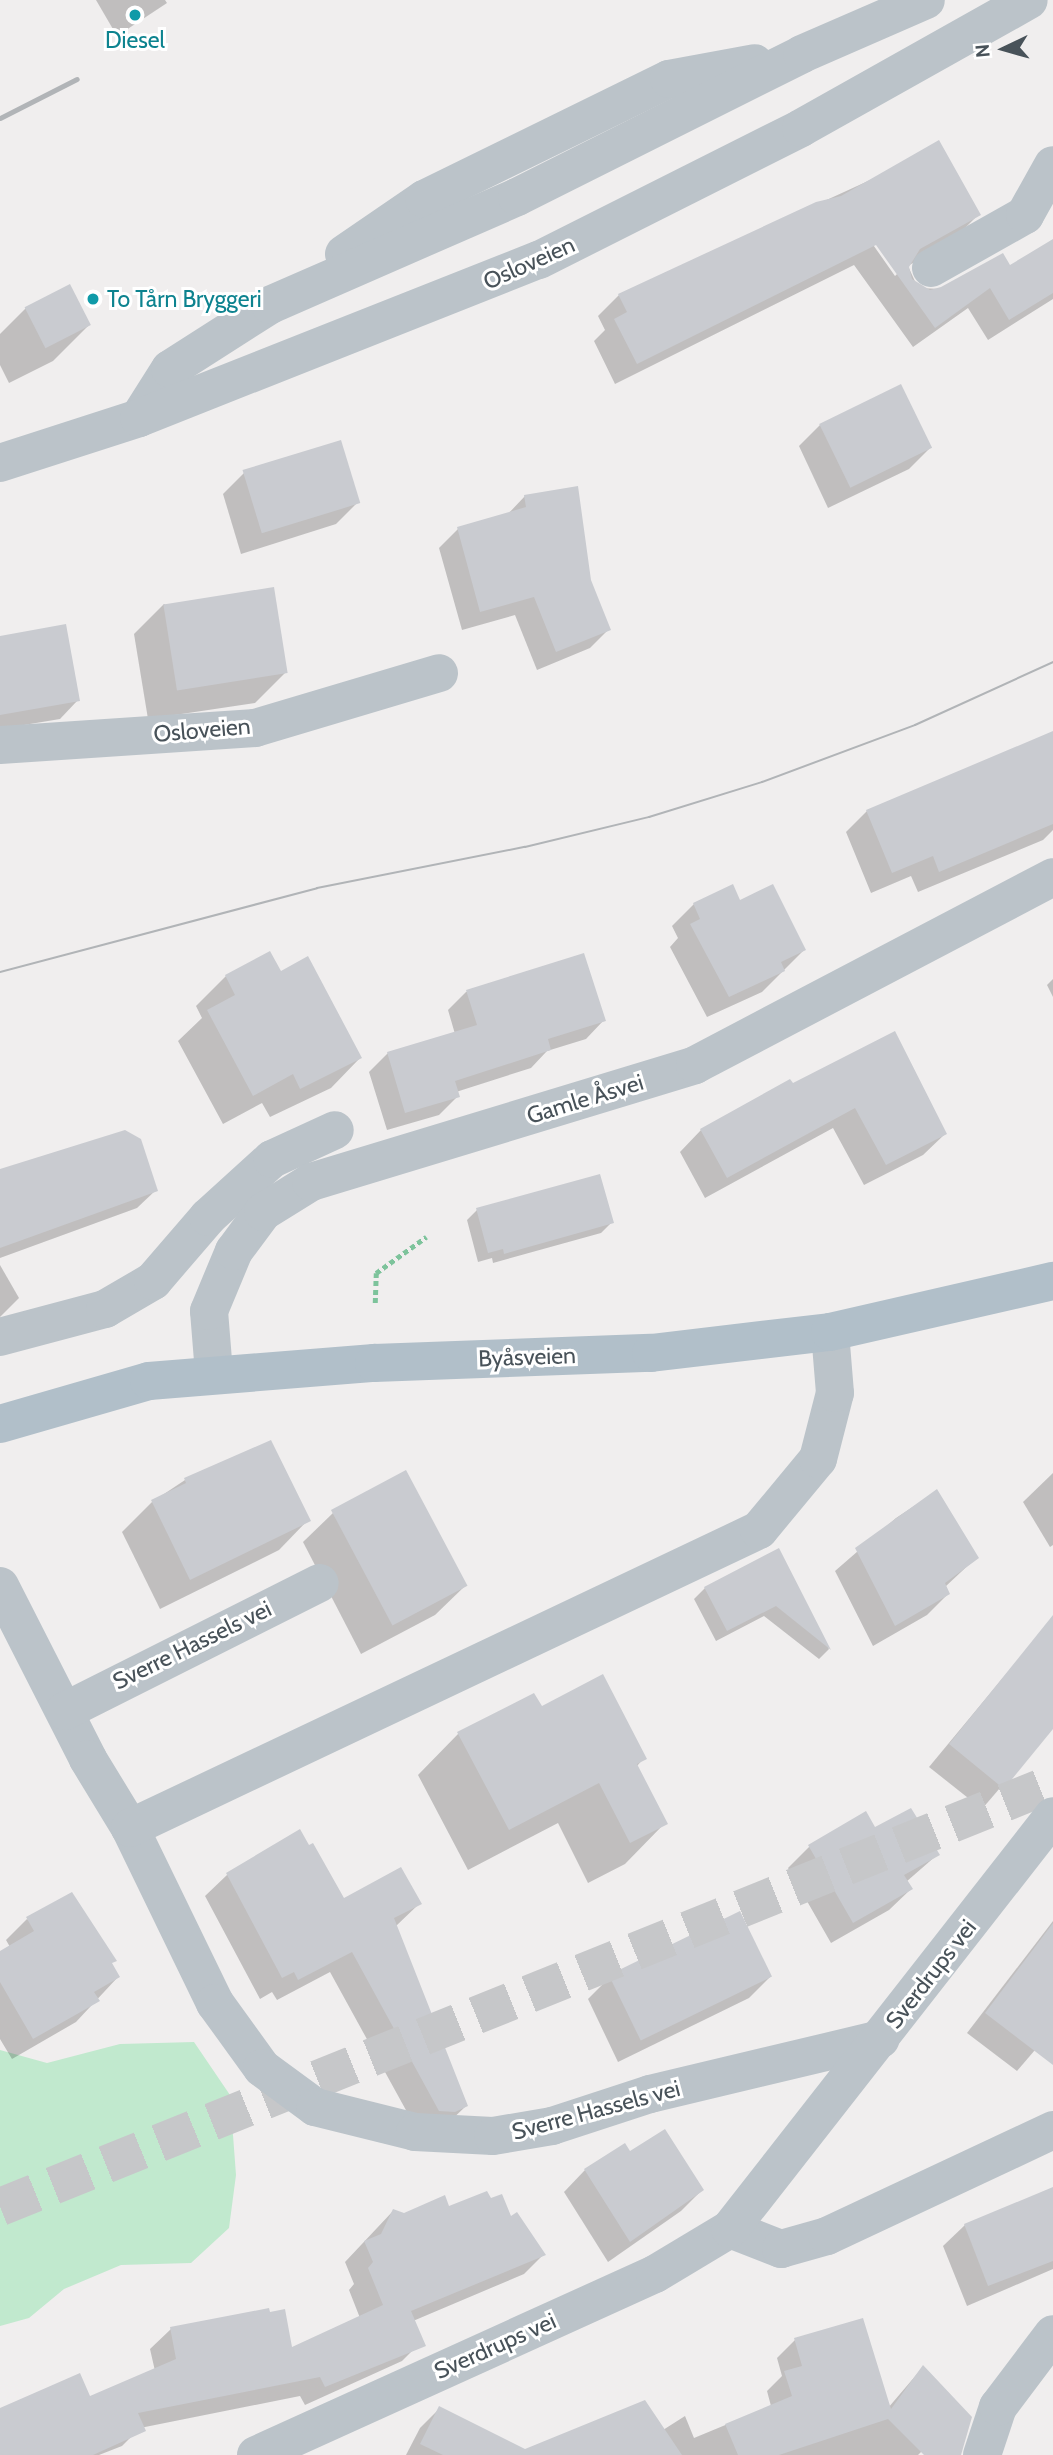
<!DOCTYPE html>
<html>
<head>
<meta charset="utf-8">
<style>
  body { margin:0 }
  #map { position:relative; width:1053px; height:2455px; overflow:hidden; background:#f0eeee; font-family:Cabin,sans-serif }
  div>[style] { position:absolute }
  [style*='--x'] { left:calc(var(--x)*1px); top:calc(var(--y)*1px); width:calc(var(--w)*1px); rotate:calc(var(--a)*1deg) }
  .green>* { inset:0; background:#c1e9ce }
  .shadow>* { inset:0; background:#0003 }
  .building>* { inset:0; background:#c9cbd0; transform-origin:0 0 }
  .highway-tunnel>* { height:38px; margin-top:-19px; transform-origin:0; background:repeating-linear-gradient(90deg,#c6c7c9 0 38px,transparent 0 57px) }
  .path>* { height:4.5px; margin-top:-2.25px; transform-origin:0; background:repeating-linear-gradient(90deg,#7dc39b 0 5px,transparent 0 8.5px) }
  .minor>* { height:38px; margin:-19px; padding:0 19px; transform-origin:19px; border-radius:19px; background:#bbc3c9 }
  .major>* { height:38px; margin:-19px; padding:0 19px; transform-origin:19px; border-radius:19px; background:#b1bfc9 }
  .tram>* { height:2px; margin:-1px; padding:0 1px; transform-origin:1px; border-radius:1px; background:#b1b4b7 }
  .rail>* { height:5px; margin:-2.5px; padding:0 2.5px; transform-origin:2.5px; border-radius:2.5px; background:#b1b4b7 }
  .dots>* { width:19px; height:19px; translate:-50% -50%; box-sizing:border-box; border:4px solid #fff; border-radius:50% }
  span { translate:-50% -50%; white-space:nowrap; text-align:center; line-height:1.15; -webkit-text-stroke:6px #fff; paint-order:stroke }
  .culture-label { font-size:23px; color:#0d838f }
  .left { translate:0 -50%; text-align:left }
  .street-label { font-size:23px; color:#485259 }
  .north { position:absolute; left:969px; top:14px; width:70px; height:70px; -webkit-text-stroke:5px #fff; paint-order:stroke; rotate:265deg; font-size:19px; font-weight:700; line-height:28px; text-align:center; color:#485259 }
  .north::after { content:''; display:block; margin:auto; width:24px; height:32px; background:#485259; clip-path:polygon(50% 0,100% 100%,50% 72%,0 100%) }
</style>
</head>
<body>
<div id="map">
  <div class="green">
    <div style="clip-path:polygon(194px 2042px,230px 2095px,236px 2175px,229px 2228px,191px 2263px,121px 2265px,64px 2289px,29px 2318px,0 2326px,0 2050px,47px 2063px,120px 2044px)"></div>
  </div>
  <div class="shadow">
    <div style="clip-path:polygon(96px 0,165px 0,167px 3px,117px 36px)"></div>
    <div style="clip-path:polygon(evenodd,879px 176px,979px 214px,958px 235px,908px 266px,918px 288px,942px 289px,1009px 268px,1053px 241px,1053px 299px,988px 340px,968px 308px,913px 347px,854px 265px,615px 384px,594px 341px,605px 330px,598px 316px,619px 295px,879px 176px,872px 237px,898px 273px,895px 276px,869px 239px,872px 237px)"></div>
    <div style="clip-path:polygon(70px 286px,89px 325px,53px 361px,9px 383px,0 365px,0 334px,26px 308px)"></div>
    <div style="clip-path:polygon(820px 425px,930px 448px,909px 469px,828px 508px,799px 446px)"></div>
    <div style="clip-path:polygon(244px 473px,358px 502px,336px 524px,241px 554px,223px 494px)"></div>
    <div style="clip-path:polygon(525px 496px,589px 581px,609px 629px,590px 648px,537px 670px,515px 615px,462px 630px,439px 548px,458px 529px,507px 515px)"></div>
    <div style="clip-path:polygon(164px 604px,285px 673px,255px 703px,148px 719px,134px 634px)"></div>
    <div style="clip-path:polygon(0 638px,78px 700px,60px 719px,0 729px)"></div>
    <div style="clip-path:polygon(1053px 733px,1053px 830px,1043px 840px,918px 892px,911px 876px,871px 893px,846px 832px,867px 811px)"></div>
    <div style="clip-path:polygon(740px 902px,804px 950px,762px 992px,707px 1017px,670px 947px,678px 938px,672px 926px,694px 904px)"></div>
    <div style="clip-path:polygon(583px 955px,604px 1020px,586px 1039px,547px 1051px,531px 1068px,456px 1092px,458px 1096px,439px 1115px,387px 1130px,369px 1072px,388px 1053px,455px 1034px,448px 1010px,466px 992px)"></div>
    <div style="clip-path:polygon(280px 974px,360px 1058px,331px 1088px,270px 1117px,262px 1103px,223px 1124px,178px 1041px,202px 1018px,196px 1006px,226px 976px)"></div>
    <div style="clip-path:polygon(1053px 979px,1053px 997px,1047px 985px)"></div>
    <div style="clip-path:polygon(792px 1086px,945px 1134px,923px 1155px,864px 1185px,833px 1128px,705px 1198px,680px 1152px,701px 1130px)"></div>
    <div style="clip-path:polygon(0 1171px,156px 1190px,137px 1208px,0 1258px)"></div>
    <div style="clip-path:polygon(477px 1210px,612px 1222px,601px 1233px,493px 1263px,492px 1258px,478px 1262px,467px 1220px)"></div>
    <div style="clip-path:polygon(0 1265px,19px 1298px,0 1317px)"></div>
    <div style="clip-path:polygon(1053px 1473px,1053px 1545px,1050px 1547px,1023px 1502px)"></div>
    <div style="clip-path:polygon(185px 1480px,308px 1520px,279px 1550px,160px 1609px,122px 1532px,152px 1502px)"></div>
    <div style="clip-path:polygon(937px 1491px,977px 1557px,945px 1587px,948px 1594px,927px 1615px,873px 1646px,835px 1571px,896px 1518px)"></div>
    <div style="clip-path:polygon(333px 1513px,465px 1586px,435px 1615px,361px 1654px,303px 1542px)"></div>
    <div style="clip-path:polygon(778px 1550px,829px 1649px,819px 1659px,764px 1616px,716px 1641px,694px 1599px,705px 1588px)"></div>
    <div style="clip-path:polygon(1046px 1626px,1053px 1632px,1053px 1726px,982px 1809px,929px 1767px)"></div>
    <div style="clip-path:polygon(541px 1708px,644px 1758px,637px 1766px,665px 1823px,625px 1864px,588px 1883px,558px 1823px,468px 1870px,418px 1775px,458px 1734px)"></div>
    <div style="clip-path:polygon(865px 1813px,874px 1830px,937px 1855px,906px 1882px,911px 1889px,889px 1910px,831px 1943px,788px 1868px,809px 1847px)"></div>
    <div style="clip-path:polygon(300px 1832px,343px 1900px,419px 1904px,396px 1926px,466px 2106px,444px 2127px,418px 2132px,330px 1972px,277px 2000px,272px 1992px,260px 1999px,205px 1896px,227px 1875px)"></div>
    <div style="clip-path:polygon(27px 1919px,110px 1964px,118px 1977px,76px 2022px,12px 2059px,0 2039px,0 1953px,10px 1947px,6px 1940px)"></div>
    <div style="clip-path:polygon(1053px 1921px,1053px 2029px,1017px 2071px,967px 2033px)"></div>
    <div style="clip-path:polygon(610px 1977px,770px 1977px,749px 1998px,618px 2062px,588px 1999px)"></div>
    <div style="clip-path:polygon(585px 2170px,702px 2190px,681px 2211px,608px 2262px,564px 2192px)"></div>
    <div style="clip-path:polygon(490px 2200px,544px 2254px,524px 2274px,413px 2321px,422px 2341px,402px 2361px,305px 2405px,300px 2396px,140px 2428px,122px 2446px,99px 2455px,0 2455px,0 2410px,89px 2399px,155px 2371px,150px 2349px,171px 2329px,291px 2349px,360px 2318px,349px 2290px,354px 2284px,345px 2262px,393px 2211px,405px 2214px)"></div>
    <div style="clip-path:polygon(1053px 2213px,1053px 2269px,967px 2306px,943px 2246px,965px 2225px)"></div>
    <div style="clip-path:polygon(795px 2340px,888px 2408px,923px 2367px,963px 2410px,918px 2455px,534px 2455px,663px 2430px,685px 2416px,694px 2438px,771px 2406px,767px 2391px,782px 2376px,777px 2358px)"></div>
    <div style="clip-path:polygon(440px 2408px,468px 2455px,406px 2455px,420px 2428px)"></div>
  </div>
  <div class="building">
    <div style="clip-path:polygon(939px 140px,981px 215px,920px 249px,909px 267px,912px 279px,930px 290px,941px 287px,1003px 253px,1010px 265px,1053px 239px,1053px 293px,1009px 320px,990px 288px,935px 328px,876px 245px,637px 364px,614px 319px,627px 312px,618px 294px,816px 202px,841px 196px)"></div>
    <div style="left:70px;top:284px;width:46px;height:51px;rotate:63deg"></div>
    <div style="left:901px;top:384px;width:71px;height:91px;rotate:64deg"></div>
    <div style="left:341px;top:440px;width:66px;height:103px;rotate:73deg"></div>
    <div style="clip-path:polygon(578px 486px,591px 580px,611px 630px,556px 652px,534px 597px,480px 612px,457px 527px,526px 507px,524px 495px)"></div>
    <div style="left:274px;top:587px;width:87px;height:112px;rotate:81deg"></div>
    <div style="clip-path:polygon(66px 624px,80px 701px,0 715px,0 636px)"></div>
    <div style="clip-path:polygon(1053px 731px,1053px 824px,939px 872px,933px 856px,892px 873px,866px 810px)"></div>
    <div style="clip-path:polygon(733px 884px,740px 900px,773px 884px,806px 950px,781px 962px,785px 971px,729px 997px,690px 924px,700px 919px,693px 903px)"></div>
    <div style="clip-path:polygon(270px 951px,281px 971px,308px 956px,362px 1058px,300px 1089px,293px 1074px,253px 1096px,207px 1010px,235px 995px,225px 975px)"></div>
    <div style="clip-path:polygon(584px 953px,606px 1021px,548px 1039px,551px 1050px,455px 1081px,460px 1097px,405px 1113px,387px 1052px,477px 1025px,466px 990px)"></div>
    <div style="clip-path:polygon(895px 1031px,947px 1134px,886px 1165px,855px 1108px,727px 1178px,700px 1129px,790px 1079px,793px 1083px)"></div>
    <div style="clip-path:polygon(125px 1130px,141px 1139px,158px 1191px,0 1248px,0 1169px)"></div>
    <div style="clip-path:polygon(600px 1174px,614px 1223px,504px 1254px,503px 1249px,488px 1253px,476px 1208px)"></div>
    <div style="clip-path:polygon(271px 1440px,311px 1521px,190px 1580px,151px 1500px,186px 1483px,184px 1478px)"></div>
    <div style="left:406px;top:1470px;width:131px;height:85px;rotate:62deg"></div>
    <div style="clip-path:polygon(937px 1489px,979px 1558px,945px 1583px,950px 1594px,895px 1626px,855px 1548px)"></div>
    <div style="clip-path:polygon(779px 1548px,831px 1650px,776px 1606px,727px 1631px,704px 1587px)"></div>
    <div style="clip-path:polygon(1053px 1615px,1053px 1729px,1004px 1789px,949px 1744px)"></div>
    <div style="clip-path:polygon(603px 1674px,647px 1759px,637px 1764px,668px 1824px,630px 1843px,599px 1783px,509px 1830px,457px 1732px,534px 1693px,542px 1706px)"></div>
    <div style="clip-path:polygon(911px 1808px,940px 1855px,904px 1875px,913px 1889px,853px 1923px,808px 1845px,866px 1811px,875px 1827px)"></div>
    <div style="clip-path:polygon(300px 1829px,309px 1845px,313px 1843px,344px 1898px,401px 1867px,422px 1904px,394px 1918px,468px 2106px,455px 2112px,439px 2111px,352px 1952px,298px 1980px,294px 1972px,282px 1978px,226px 1873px)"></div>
    <div style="clip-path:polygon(72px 1892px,117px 1961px,112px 1963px,120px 1977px,94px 1992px,100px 2001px,33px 2039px,0 1982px,0 1951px,34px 1931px,26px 1917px)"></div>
    <div style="left:740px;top:1911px;width:73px;height:146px;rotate:64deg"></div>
    <div style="clip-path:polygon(1053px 1923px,1053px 2065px,985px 2013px)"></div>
    <div style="clip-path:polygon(665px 2129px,704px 2190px,630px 2242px,584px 2169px,625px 2143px,630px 2151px)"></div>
    <div style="clip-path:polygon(1053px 2187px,1053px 2261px,988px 2286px,964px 2224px)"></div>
    <div style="clip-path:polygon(487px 2191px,491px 2198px,502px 2194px,511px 2216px,517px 2212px,546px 2255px,411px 2311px,426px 2346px,325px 2387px,320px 2377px,138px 2413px,146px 2431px,93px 2455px,0 2455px,0 2408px,80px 2373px,90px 2396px,176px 2359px,170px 2327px,269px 2308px,270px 2312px,285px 2309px,292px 2347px,383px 2305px,368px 2268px,373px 2262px,364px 2241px,381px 2234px,393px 2209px,404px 2213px,445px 2195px,449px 2206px)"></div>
    <div style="clip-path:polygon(863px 2318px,891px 2409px,923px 2365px,972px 2417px,961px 2455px,924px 2455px,888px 2419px,779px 2455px,738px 2455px,725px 2424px,792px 2396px,784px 2371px,802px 2366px,794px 2338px)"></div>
    <div style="clip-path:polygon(645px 2400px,682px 2455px,443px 2455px,420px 2444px,439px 2406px,525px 2449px)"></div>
  </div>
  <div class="highway-tunnel">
    <div style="--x:0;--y:2207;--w:1135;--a:-21.93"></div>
  </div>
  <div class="path">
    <div style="--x:375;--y:1303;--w:30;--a:-88"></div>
    <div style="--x:376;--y:1273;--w:62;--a:-35.8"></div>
  </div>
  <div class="minor">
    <div style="--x:344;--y:254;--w:97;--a:-34.5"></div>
    <div style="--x:424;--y:199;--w:273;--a:-26.1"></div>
    <div style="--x:669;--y:79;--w:87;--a:-10.5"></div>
    <div style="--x:931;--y:268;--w:108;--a:-29.4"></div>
    <div style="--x:1025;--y:215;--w:57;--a:-60.8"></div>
    <div style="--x:139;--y:418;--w:58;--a:-57.7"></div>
    <div style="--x:170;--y:369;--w:119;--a:-32.6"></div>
    <div style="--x:270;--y:305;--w:270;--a:-23.6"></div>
    <div style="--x:517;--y:197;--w:319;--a:-26.6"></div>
    <div style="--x:802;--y:54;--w:135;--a:-23.5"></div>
    <div style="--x:0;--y:463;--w:146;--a:-17.9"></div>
    <div style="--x:139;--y:418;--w:430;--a:-21.6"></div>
    <div style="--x:539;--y:260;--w:293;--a:-26.7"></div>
    <div style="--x:801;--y:128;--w:261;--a:-29.3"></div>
    <div style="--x:0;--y:745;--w:256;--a:-3.8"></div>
    <div style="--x:255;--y:728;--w:192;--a:-16.6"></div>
    <div style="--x:0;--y:1337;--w:109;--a:-14.9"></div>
    <div style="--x:105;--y:1309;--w:56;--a:-30.3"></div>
    <div style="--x:153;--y:1281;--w:84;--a:-49.3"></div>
    <div style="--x:208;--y:1217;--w:86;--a:-42.2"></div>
    <div style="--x:272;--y:1159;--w:69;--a:-24.7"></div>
    <div style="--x:214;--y:1373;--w:62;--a:-94.6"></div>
    <div style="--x:209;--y:1311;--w:65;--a:-67.4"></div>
    <div style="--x:234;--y:1251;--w:49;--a:-53.4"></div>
    <div style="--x:263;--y:1212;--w:57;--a:-32"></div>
    <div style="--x:311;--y:1182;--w:401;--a:-16.9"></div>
    <div style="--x:695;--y:1065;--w:404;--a:-27.7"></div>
    <div style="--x:0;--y:1586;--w:194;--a:63"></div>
    <div style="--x:88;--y:1759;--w:81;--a:58.7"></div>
    <div style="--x:130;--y:1828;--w:195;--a:64.1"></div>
    <div style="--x:215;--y:2003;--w:80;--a:54.1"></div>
    <div style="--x:262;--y:2068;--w:66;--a:36.3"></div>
    <div style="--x:315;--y:2107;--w:103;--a:14"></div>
    <div style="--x:415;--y:2132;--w:78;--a:2.9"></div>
    <div style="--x:493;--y:2136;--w:60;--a:-9.6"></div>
    <div style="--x:552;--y:2126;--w:103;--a:-18.1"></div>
    <div style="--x:650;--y:2094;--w:237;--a:-13.4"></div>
    <div style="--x:65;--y:1711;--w:285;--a:-26.7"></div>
    <div style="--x:130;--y:1828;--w:696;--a:-25.35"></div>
    <div style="--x:759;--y:1530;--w:92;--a:-50.3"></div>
    <div style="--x:818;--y:1459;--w:68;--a:-75.6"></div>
    <div style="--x:835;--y:1393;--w:61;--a:-94.7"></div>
    <div style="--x:730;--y:2229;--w:55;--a:21.4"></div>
    <div style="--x:781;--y:2249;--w:48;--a:-15.8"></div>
    <div style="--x:827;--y:2236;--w:250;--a:-25.1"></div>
    <div style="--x:256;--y:2455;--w:438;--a:-24.4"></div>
    <div style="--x:655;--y:2274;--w:87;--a:-31"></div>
    <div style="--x:730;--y:2229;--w:524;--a:-51.97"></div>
    <div style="--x:982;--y:2455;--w:51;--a:-71.6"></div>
    <div style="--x:998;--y:2407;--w:91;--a:-53"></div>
  </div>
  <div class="major">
    <div style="--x:0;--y:1424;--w:155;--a:-16.1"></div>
    <div style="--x:149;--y:1381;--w:226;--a:-4.6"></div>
    <div style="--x:374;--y:1363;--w:277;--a:-2.1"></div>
    <div style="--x:651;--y:1353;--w:180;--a:-6.7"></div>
    <div style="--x:830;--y:1332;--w:229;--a:-12.9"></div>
  </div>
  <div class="tram">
    <div style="--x:0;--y:972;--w:328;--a:-14.8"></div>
    <div style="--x:317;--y:888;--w:212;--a:-11.2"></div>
    <div style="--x:525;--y:847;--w:128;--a:-13.6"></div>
    <div style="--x:649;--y:817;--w:118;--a:-17.2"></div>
    <div style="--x:762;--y:782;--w:163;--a:-20.4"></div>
    <div style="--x:915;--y:725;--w:152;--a:-24.5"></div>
  </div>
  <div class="rail">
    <div style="--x:0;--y:118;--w:86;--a:-26.9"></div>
  </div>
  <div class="dots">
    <div style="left:135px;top:15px;background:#0f9aa8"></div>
    <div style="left:93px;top:299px;background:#0f9aa8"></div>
  </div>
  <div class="culture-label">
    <span style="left:135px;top:40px">Diesel</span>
    <span class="left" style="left:107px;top:299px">To Tårn Bryggeri</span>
  </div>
  <div class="street-label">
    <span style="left:529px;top:263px;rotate:-24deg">Osloveien</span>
    <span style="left:202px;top:730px;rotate:-5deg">Osloveien</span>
    <span style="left:585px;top:1099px;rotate:-17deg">Gamle Åsvei</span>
    <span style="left:527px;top:1357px;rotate:-2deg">Byåsveien</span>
    <span style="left:192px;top:1645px;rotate:-26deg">Sverre Hassels vei</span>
    <span style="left:931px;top:1974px;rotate:-52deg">Sverdrups vei</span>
    <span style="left:596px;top:2110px;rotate:-15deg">Sverre Hassels vei</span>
    <span style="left:495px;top:2346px;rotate:-24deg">Sverdrups vei</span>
  </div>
  <div class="north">N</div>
</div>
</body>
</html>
